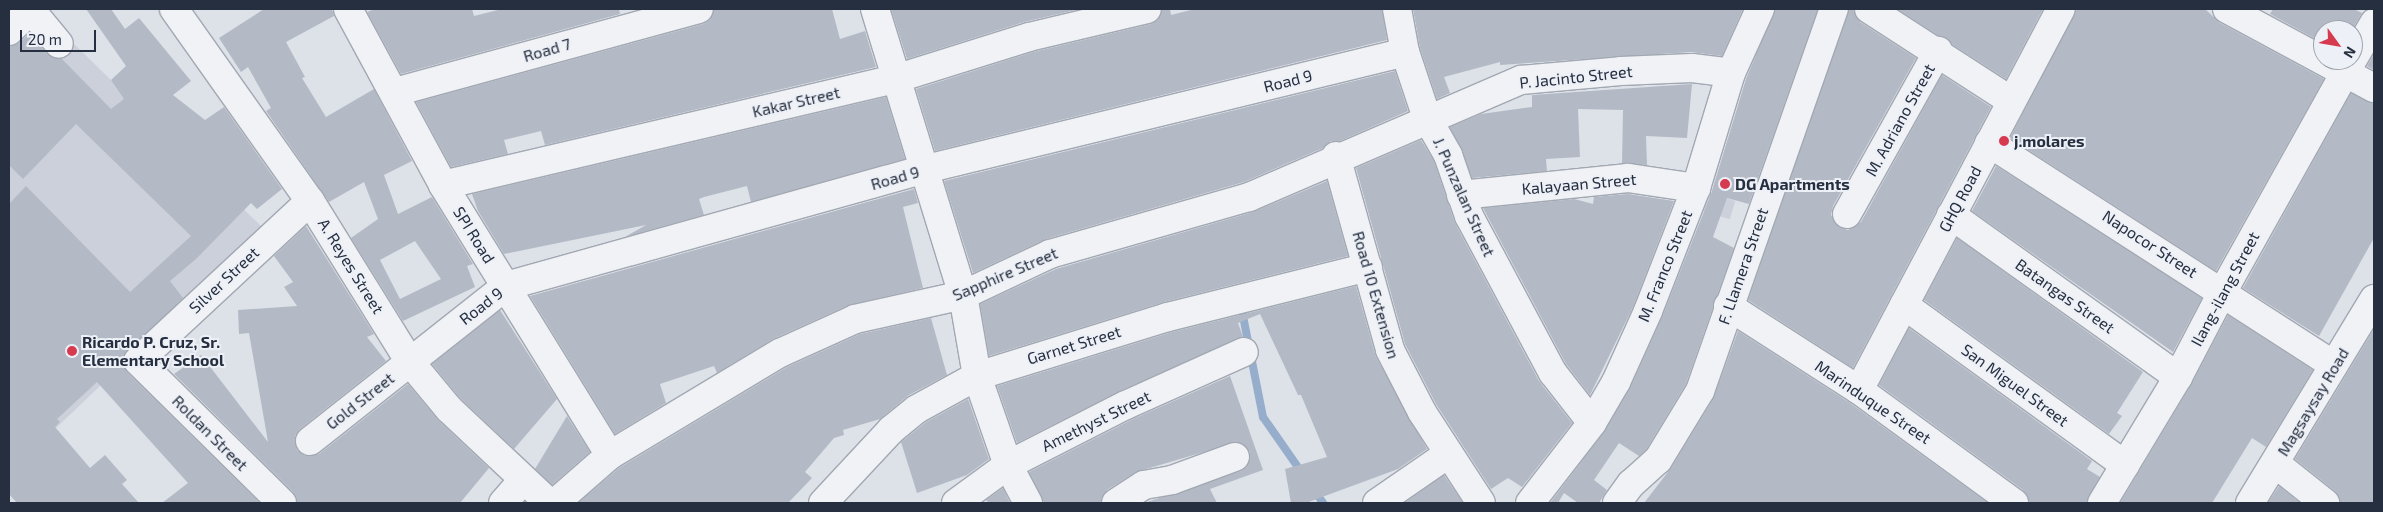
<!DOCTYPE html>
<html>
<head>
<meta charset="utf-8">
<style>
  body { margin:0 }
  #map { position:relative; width:2383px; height:512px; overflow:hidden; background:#dde1e8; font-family:"Exo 2",sans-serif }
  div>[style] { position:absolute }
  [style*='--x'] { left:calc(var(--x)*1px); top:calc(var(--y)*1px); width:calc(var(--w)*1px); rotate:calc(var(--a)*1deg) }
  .built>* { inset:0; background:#cbd0da; transform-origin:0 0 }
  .stream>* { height:8px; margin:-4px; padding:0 4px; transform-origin:4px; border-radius:4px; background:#96aecb }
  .building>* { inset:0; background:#b4bac5 }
  .roads { filter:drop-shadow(1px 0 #a2a8b2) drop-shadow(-1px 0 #a2a8b2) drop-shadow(0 1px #a2a8b2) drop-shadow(0 -1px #a2a8b2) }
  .minor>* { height:28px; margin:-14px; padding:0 14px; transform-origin:14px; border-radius:14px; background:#f0f2f6 }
  .tertiary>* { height:28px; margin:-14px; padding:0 14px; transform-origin:14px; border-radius:14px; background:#f0f2f6 }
  .dots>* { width:14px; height:14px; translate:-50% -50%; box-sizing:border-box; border:2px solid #edf0f6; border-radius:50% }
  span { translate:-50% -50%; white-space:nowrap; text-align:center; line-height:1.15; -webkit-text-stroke:4px #edf0f6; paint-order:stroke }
  .street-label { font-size:16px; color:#262f40 }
  .poi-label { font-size:16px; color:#262f40; font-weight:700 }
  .left { translate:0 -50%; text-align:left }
  .frame { position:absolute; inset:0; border:10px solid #262f40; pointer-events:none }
  .north { position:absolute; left:2313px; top:20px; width:50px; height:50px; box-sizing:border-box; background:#edf0f6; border:1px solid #9da3ad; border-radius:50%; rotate:122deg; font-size:14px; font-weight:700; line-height:20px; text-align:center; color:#262f40 }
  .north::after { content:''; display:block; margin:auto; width:18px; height:22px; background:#d53a4e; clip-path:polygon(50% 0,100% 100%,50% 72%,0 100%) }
  .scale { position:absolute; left:20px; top:30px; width:76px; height:22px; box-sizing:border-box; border:2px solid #262f40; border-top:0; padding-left:6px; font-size:15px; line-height:18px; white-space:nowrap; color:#262f40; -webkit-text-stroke:4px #edf0f6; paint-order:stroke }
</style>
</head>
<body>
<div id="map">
  <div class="built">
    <div style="clip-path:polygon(74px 44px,264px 229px,9px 473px,9px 109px)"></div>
    <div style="left:1699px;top:190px;width:38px;height:19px;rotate:17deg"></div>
  </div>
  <div class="stream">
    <div style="--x:1242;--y:311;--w:108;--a:78.8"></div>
    <div style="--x:1263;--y:417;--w:68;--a:55.1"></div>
    <div style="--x:1314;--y:490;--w:16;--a:55"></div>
  </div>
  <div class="building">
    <div style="clip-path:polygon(86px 9px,111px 9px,125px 29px,139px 18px,191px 81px,173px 95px,205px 120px,224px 107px,282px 189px,257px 209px,251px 203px,196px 259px,170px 281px,183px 298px,121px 359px,127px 372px,260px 503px,162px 503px,188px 483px,97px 382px,57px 419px,60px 422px,55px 427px,90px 468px,105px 455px,127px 480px,122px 484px,139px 503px,17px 503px,9px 494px,9px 204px,26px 186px,130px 292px,191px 236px,76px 124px,23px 179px,9px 165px,9px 46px,19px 43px,30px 33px,47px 54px,62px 59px,111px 109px,124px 99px,111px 80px,126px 66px)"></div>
    <div style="clip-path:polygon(evenodd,264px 9px,332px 9px,334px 16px,286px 42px,305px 77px,302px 78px,326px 117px,374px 89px,412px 161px,384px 175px,398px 214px,432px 197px,473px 264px,467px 266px,475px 287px,403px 321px,351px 238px,378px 219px,364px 182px,329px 202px,266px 111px,271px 108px,248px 67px,241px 72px,219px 38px,264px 9px,415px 241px,441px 279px,400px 299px,380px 260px,415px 241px)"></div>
    <div style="clip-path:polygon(375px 9px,472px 9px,474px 16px,502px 9px,619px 9px,620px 14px,401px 74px,367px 12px)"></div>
    <div style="clip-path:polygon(714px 9px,832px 9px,840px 39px,865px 31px,876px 67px,545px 145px,541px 131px,504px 140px,508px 154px,451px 167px,416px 102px,703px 24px,710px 20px)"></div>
    <div style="clip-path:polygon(891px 9px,1080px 9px,1024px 22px,907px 59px)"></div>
    <div style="clip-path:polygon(1162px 9px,1170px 9px,1171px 15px,1195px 9px,1382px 9px,1387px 40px,935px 151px,916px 89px,1033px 52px,1151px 24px,1158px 20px)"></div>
    <div style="clip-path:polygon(1413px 9px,1743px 9px,1722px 56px,1691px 52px,1500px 65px,1500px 62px,1444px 77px,1450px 93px,1437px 99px,1420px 48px)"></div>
    <div style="clip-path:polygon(1775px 9px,1818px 9px,1749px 204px,1727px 198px,1713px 237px,1734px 248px,1686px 384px,1646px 450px,1639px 456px,1619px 443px,1594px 480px,1607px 490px,1599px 503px,1578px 503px,1564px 493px,1558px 503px,1550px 503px,1604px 432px,1630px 388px,1662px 317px,1711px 194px,1746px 79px)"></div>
    <div style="clip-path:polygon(1849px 9px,1853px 9px,1860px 22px,1916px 58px,1833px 206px,1831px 215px,1839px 227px,1848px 230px,1861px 222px,1942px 75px,1991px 107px,1853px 368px,1748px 300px)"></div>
    <div style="clip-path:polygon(1897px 9px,2043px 9px,2006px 79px)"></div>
    <div style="clip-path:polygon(2077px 9px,2205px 9px,2220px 23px,2324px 79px,2216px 271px,2010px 138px)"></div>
    <div style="clip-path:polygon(2273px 9px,2354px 9px,2362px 13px,2352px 30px,2323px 30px,2323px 43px,2270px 14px)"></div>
    <div style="clip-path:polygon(2374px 54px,2374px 70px,2367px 66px)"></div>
    <div style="clip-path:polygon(1395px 71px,1408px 111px,1340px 141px,1331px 141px,1323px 148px,1244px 182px,1046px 239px,973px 273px,944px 181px)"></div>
    <div style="clip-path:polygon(1692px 84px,1687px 138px,1646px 136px,1647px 165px,1622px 163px,1623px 110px,1578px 109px,1580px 157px,1546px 159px,1547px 171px,1472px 178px,1450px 127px,1481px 114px,1532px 107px,1532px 95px)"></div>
    <div style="clip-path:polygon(2351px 93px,2374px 104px,2374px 238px,2319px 336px,2243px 288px)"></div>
    <div style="clip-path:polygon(886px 97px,905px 159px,751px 202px,747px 186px,704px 197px,699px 199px,704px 215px,625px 237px,646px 225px,504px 254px,478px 211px,472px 194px)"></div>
    <div style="clip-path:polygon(1421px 140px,1434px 161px,1455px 223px,1539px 381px,1572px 423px,1522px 487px,1508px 478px,1491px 489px,1436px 404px,1405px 344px,1356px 168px)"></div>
    <div style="clip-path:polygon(1996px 166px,2202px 298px,2173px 352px,1972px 211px)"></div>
    <div style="clip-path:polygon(1327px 181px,1348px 256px,1164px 302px,989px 356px,980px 304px,1056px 269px,1253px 212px)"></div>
    <div style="clip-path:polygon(914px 189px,918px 203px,903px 207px,923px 288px,849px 305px,773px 339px,717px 373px,714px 366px,660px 384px,666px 403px,615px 434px,530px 296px)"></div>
    <div style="clip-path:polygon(1628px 194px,1674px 201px,1634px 305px,1590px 395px,1566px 364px,1483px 208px,1574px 199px,1593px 204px,1594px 197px)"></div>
    <div style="clip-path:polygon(306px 226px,374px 334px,367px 337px,386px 361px,300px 429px,295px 436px,297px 450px,305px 456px,319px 454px,408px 384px,438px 420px,489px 468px,460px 503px,297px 503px,293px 492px,174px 374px,201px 355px,268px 442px,249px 333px,239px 334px,238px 310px,297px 306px,284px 287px,293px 282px,274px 256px)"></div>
    <div style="clip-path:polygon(1957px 238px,2143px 372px,2117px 413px,2122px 416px,2109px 434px,1924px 300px)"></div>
    <div style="clip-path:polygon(1356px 286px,1376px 357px,1427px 449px,1398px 469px,1306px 503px,1291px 503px,1285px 469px,1327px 457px,1301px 395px,1298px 395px,1260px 314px,1238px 323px,1243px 337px,1120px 391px,1017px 443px,997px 386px,1172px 332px)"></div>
    <div style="clip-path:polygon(500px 310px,557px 399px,514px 449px,460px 398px,432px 364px)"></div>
    <div style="clip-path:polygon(2228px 315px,2313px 370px,2266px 447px,2252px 438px,2212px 503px,2120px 503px,2191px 385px)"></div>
    <div style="clip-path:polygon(931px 318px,947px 375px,909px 395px,880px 419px,843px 430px,844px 435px,834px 438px,805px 472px,812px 478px,788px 503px,578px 503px,619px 468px,787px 367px,860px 334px)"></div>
    <div style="clip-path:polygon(1909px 328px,2092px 461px,2087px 469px,2100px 477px,2086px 503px,2029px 503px,2023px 490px,1879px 385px)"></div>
    <div style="clip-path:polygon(2374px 329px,2374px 503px,2340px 503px,2335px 491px,2295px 459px)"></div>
    <div style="clip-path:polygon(1738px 331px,1850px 403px,1988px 503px,1644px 503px,1671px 468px,1713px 399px)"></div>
    <div style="clip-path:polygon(1230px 376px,1263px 470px,1210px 489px,1217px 503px,1144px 503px,1241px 471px,1247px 467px,1250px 452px,1238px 442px,1136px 472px,1107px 490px,1100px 503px,1044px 503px,1029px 472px,1133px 419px)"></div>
    <div style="clip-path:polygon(968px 399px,989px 459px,967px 475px,917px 493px,901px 442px,926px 422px)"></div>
    <div style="clip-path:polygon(567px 416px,590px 452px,552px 485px,535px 469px)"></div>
    <div style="clip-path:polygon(1444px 475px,1463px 503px,1404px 503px)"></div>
    <div style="clip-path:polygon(2279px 486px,2300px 503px,2268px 503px)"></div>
    <div style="clip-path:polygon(1003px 488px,1010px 503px,989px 503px,986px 500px)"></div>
  </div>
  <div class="roads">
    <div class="minor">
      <div style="--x:30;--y:9;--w:45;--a:50.4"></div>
      <div style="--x:174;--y:9;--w:235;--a:54.7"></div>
      <div style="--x:310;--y:201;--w:190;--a:58.2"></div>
      <div style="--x:410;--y:362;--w:61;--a:50.3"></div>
      <div style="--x:449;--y:409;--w:137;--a:43.2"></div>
      <div style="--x:348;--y:9;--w:200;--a:61.6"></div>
      <div style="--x:443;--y:185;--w:317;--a:58.3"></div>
      <div style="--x:875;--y:9;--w:299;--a:72.9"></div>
      <div style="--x:963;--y:295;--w:82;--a:80.2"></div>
      <div style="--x:977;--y:376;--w:94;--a:70.8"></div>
      <div style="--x:1008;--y:465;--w:43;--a:62.2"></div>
      <div style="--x:1397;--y:9;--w:44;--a:79.5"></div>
      <div style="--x:1405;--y:52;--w:70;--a:71.6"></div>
      <div style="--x:1427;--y:118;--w:43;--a:60.4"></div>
      <div style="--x:1448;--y:155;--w:65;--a:71"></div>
      <div style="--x:1469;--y:216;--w:178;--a:61.9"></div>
      <div style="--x:1553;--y:373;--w:63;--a:52"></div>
      <div style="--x:1869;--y:9;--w:169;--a:32.9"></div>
      <div style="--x:2227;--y:9;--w:167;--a:28.3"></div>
      <div style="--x:9;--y:31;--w:30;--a:-44"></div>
      <div style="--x:2353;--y:59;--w:42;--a:-59.7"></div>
      <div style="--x:395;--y:92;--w:315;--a:-15.3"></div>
      <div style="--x:1989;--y:143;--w:410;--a:32.8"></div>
      <div style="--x:1336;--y:156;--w:201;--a:74.4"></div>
      <div style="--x:1390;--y:350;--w:70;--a:62.7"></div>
      <div style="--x:1422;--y:412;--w:108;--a:57"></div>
      <div style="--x:443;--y:185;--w:467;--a:-13.2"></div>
      <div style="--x:898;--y:78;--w:137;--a:-17.4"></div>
      <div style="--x:1029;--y:37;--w:121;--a:-13.3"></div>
      <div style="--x:1461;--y:195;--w:168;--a:-5.8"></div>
      <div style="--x:1628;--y:178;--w:69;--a:8.4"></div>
      <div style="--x:1847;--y:214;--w:187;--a:-60.8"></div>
      <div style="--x:1951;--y:215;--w:279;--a:35.5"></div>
      <div style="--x:1904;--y:305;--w:273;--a:35.9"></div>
      <div style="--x:1728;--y:306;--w:156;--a:32.7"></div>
      <div style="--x:1859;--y:390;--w:192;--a:36.1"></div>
      <div style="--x:1859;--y:390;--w:431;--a:-62.1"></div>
      <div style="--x:310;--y:441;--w:250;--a:-38.3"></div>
      <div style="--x:506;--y:286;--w:436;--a:-15.6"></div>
      <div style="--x:926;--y:169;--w:493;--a:-13.7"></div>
      <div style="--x:2276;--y:464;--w:63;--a:38.5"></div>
      <div style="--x:282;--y:503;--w:202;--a:-135.4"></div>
      <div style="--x:138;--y:361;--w:235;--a:-42.9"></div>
      <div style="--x:503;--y:503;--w:30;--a:-49"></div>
      <div style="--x:555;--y:503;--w:73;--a:-41.1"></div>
      <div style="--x:610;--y:455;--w:198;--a:-31"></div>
      <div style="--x:780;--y:353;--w:82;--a:-24.4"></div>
      <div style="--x:855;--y:319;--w:111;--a:-12.5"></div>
      <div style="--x:963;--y:295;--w:96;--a:-25.2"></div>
      <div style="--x:1050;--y:254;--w:207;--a:-16"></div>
      <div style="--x:1249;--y:197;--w:296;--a:-23.3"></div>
      <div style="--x:1521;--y:80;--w:100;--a:-5.1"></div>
      <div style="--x:1621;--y:71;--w:71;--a:-2.4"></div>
      <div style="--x:1692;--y:68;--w:39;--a:7"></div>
      <div style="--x:823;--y:503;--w:100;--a:-47"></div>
      <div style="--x:891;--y:430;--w:33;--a:-39"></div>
      <div style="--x:917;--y:409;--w:68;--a:-28.8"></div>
      <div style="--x:977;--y:376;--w:200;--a:-17.2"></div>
      <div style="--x:1168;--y:317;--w:206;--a:-14"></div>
      <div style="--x:956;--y:503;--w:64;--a:-36.2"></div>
      <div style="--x:1008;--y:465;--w:132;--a:-27"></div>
      <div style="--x:1126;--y:405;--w:129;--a:-24.2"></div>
      <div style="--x:1116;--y:503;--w:33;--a:-33"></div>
      <div style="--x:1144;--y:485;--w:28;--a:-10"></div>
      <div style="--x:1172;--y:480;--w:67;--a:-20.1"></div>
      <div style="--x:1377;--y:503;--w:86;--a:-34.6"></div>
      <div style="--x:1530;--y:503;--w:101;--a:-52.2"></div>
      <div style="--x:1592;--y:423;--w:48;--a:-59.7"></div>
      <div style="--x:1616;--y:382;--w:78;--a:-65.7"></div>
      <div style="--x:1648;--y:311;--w:132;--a:-68.7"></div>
      <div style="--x:1696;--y:188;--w:120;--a:-73.1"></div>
      <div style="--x:1731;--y:73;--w:70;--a:-65.6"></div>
      <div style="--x:1617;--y:503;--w:24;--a:-54"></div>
      <div style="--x:1631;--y:484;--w:36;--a:-42"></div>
      <div style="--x:1658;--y:460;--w:81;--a:-58.7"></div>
      <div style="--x:1700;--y:391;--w:405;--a:-70.7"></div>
      <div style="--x:2102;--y:503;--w:147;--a:-58.9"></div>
      <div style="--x:2178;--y:377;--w:97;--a:-62.4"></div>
      <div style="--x:2223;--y:291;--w:265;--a:-60.8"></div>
    </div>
    <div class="tertiary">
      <div style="--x:2250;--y:503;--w:239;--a:-58.7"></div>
    </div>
  </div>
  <div class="dots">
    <div style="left:2004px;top:141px;background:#d53a4e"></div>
    <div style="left:1725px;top:184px;background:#d53a4e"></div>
    <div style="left:72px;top:351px;background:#d53a4e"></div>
  </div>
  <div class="street-label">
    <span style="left:547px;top:50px;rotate:-16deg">Road 7</span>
    <span style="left:1576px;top:77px;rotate:-6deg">P. Jacinto Street</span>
    <span style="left:1288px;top:81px;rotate:-14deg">Road 9</span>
    <span style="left:796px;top:102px;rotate:-13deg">Kakar Street</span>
    <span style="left:1900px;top:120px;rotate:-61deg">M. Adriano Street</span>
    <span style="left:895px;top:178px;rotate:-16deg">Road 9</span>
    <span style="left:1579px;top:184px;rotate:-5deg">Kalayaan Street</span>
    <span style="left:1464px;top:197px;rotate:66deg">J. Punzalan Street</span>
    <span style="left:1960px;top:199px;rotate:-62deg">GHQ Road</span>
    <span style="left:474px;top:235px;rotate:58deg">SPI Road</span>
    <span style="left:2150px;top:244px;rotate:33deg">Napocor Street</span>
    <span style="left:351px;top:266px;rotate:58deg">A. Reyes Street</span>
    <span style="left:1665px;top:266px;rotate:-68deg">M. Franco Street</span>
    <span style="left:1743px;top:266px;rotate:-71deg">F. Llamera Street</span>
    <span style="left:1005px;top:274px;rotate:-23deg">Sapphire Street</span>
    <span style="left:224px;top:280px;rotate:-43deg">Silver Street</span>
    <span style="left:2225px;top:289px;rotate:-62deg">Ilang-ilang Street</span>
    <span style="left:1376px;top:295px;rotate:74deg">Road 10 Extension</span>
    <span style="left:2065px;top:296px;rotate:35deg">Batangas Street</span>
    <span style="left:481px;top:306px;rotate:-38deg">Road 9</span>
    <span style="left:1074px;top:345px;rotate:-17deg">Garnet Street</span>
    <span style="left:2015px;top:385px;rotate:36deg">San Miguel Street</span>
    <span style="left:360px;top:401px;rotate:-38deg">Gold Street</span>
    <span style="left:1873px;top:402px;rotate:34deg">Marinduque Street</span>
    <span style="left:2313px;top:402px;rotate:-59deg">Magsaysay Road</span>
    <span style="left:1096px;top:421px;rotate:-26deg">Amethyst Street</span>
    <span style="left:210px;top:433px;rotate:45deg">Roldan Street</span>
  </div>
  <div class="poi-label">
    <span class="left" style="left:2014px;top:141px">j.molares</span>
    <span class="left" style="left:1735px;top:184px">DG Apartments</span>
    <span class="left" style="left:82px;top:351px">Ricardo P. Cruz, Sr.<br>Elementary School</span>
  </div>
  <div class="frame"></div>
  <div class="north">N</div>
  <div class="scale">20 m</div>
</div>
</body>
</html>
